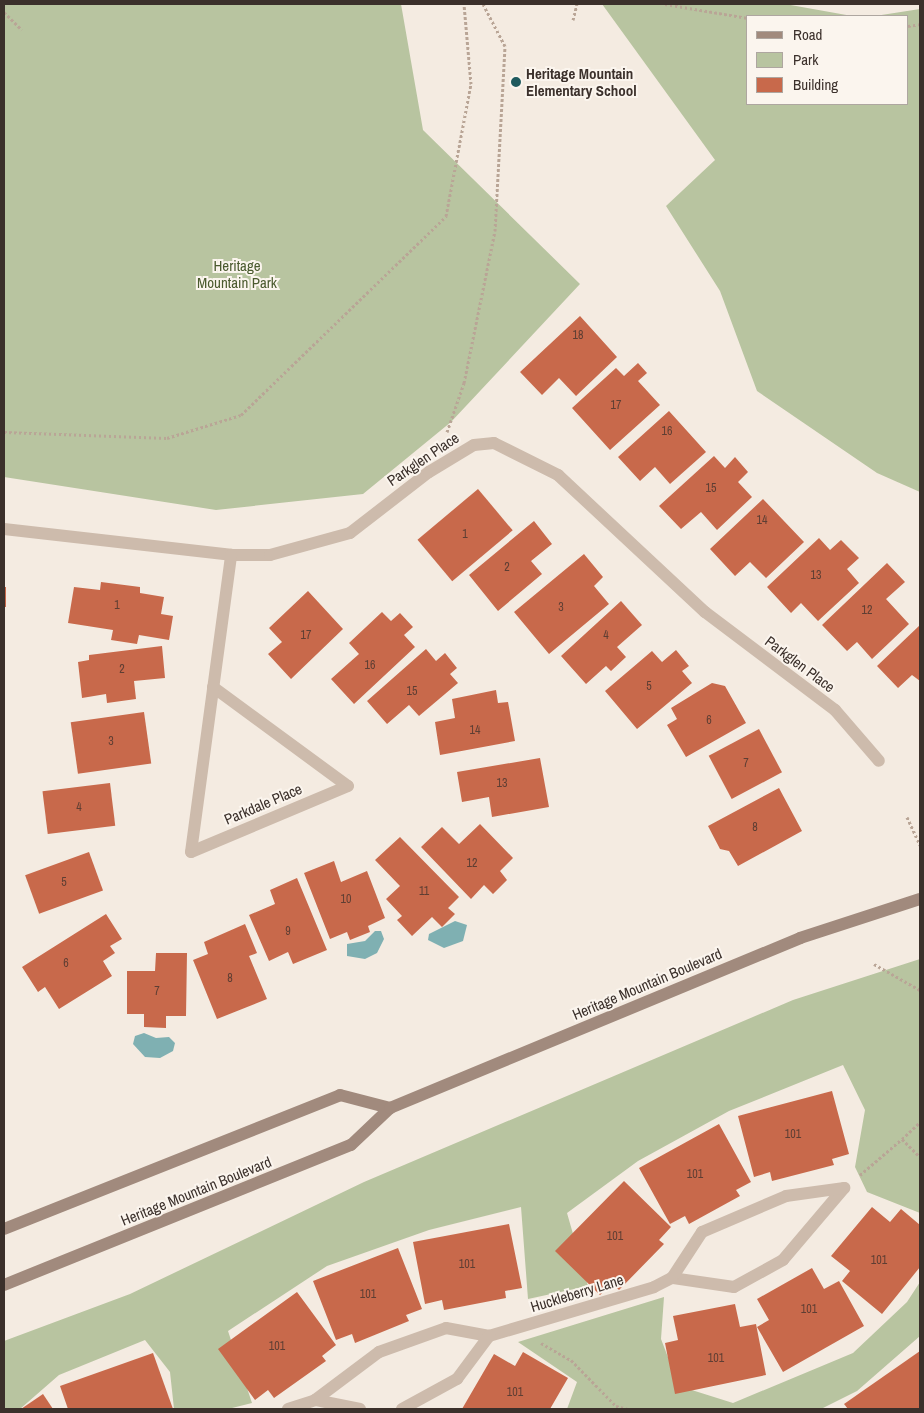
<!DOCTYPE html>
<html>
<head>
<meta charset="utf-8">
<style>
  body { margin:0 }
  #map { position:relative; width:924px; height:1413px; overflow:hidden; background:#f4ebe1; font-family:"Archivo Narrow",sans-serif }
  div>[style] { position:absolute }
  [style*='--x'] { left:calc(var(--x)*1px); top:calc(var(--y)*1px); width:calc(var(--w)*1px); rotate:calc(var(--a)*1deg) }
  .green>* { inset:0; background:#b8c4a0 }
  .water>* { inset:0; background:#7fb0b2 }
  .building>* { inset:0; background:#c8694b; transform-origin:0 0 }
  .path>* { height:3px; margin-top:-1.5px; transform-origin:0; background:repeating-linear-gradient(90deg,#b9a596 0 2.5px,transparent 0 5px) }
  .street>* { height:12px; margin:-6px; padding:0 6px; transform-origin:6px; border-radius:6px; background:#cdbbac }
  .secondary>* { height:12px; margin:-6px; padding:0 6px; transform-origin:6px; border-radius:6px; background:#a18a7d }
  .dots>* { width:14px; height:14px; translate:-50% -50%; box-sizing:border-box; border:2px solid #fbf5ee; border-radius:50% }
  span { translate:-50% -50%; white-space:nowrap; text-align:center; line-height:1.15; -webkit-text-stroke:4px #fbf5ee; paint-order:stroke }
  .number-label { font-size:12px; color:#5e3e33 }
  .number-label span { -webkit-text-stroke-width:0 }
  .poi-label { font-size:15px; color:#3b302b; font-weight:700 }
  .left { translate:0 -50%; text-align:left }
  .park-label { font-size:15px; color:#4a5a2e }
  .street-label { font-size:15px; color:#3b302b }
  .frame { position:absolute; inset:0; border:5px solid #3b302b; pointer-events:none }
  .legend { position:absolute; left:746px; top:15px; width:162px; height:90px; box-sizing:border-box; background:#fbf5ee; border:1px solid #aea6a0; margin:0; padding:6px 9px; list-style:none; font-size:15px; color:#3b302b }
  .legend li { display:flex; align-items:center; gap:10px; height:25px }
  .legend b { width:25px; border:1px solid #aea6a0 }
</style>
</head>
<body>
<div id="map">
  <div class="green">
    <div style="clip-path:polygon(4px 4px,401px 4px,423px 130px,580px 284px,451px 422px,363px 494px,216px 510px,4px 477px)"></div>
    <div style="clip-path:polygon(602px 4px,785px 4px,852px 16px,748px 16px,748px 104px,908px 104px,908px 16px,875px 16px,920px 9px,920px 492px,877px 473px,757px 391px,720px 291px,666px 206px,715px 160px)"></div>
    <div style="clip-path:polygon(920px 959px,920px 1213px,867px 1192px,855px 1167px,865px 1110px,843px 1065px,729px 1111px,638px 1161px,567px 1213px,588px 1286px,528px 1299px,521px 1207px,429px 1230px,327px 1266px,228px 1331px,252px 1403px,228px 1409px,174px 1409px,170px 1372px,145px 1340px,59px 1375px,20px 1409px,4px 1409px,4px 1341px,130px 1294px,364px 1182px,793px 1000px)"></div>
    <div style="clip-path:polygon(920px 1282px,920px 1336px,857px 1391px,821px 1409px,567px 1409px,577px 1382px,518px 1342px,664px 1297px,661px 1339px,679px 1386px,733px 1403px,853px 1353px,907px 1302px)"></div>
  </div>
  <div class="water">
    <div style="clip-path:polygon(455px 921px,467px 925px,463px 941px,444px 948px,428px 940px,429px 934px)"></div>
    <div style="clip-path:polygon(375px 931px,381px 931px,384px 939px,377px 953px,365px 959px,347px 956px,347px 944px,365px 941px)"></div>
    <div style="clip-path:polygon(144px 1033px,156px 1038px,169px 1037px,175px 1043px,173px 1051px,160px 1058px,145px 1057px,133px 1044px,135px 1036px)"></div>
  </div>
  <div class="building">
    <div style="clip-path:polygon(580px 316px,617px 357px,576px 396px,559px 378px,542px 395px,520px 372px)"></div>
    <div style="clip-path:polygon(638px 363px,647px 373px,638px 381px,660px 405px,610px 450px,572px 408px,616px 368px,624px 376px)"></div>
    <div style="clip-path:polygon(669px 411px,706px 452px,670px 484px,655px 467px,640px 481px,618px 457px)"></div>
    <div style="clip-path:polygon(714px 456px,725px 468px,735px 457px,748px 472px,738px 482px,752px 497px,717px 530px,701px 512px,681px 529px,659px 506px)"></div>
    <div style="left:478px;top:489px;width:54px;height:79px;rotate:50deg"></div>
    <div style="clip-path:polygon(763px 499px,804px 542px,766px 578px,750px 562px,735px 576px,710px 549px)"></div>
    <div style="clip-path:polygon(534px 521px,552px 544px,531px 561px,542px 574px,498px 611px,469px 575px)"></div>
    <div style="clip-path:polygon(819px 538px,830px 550px,841px 540px,859px 558px,847px 569px,859px 583px,818px 621px,801px 603px,791px 613px,767px 587px)"></div>
    <div style="clip-path:polygon(584px 554px,603px 577px,594px 586px,609px 604px,549px 654px,514px 612px)"></div>
    <div style="clip-path:polygon(887px 563px,905px 582px,886px 599px,909px 624px,872px 659px,857px 642px,847px 651px,822px 625px)"></div>
    <div style="clip-path:polygon(101px 582px,140px 587px,140px 593px,164px 597px,161px 614px,173px 616px,169px 640px,139px 635px,137px 644px,111px 640px,113px 630px,68px 623px,74px 587px,100px 590px)"></div>
    <div style="left:4px;top:587px;width:2px;height:20px"></div>
    <div style="clip-path:polygon(308px 591px,343px 629px,291px 679px,268px 654px,282px 642px,269px 628px)"></div>
    <div style="clip-path:polygon(621px 601px,642px 625px,617px 647px,626px 657px,611px 671px,606px 666px,586px 684px,561px 656px)"></div>
    <div style="clip-path:polygon(382px 612px,391px 621px,400px 613px,413px 627px,404px 635px,415px 647px,354px 704px,331px 679px,359px 654px,349px 643px)"></div>
    <div style="clip-path:polygon(920px 625px,920px 681px,912px 675px,898px 688px,877px 666px)"></div>
    <div style="clip-path:polygon(162px 646px,165px 678px,134px 681px,136px 699px,107px 703px,106px 694px,82px 698px,78px 662px,89px 660px,89px 655px)"></div>
    <div style="clip-path:polygon(426px 649px,436px 661px,445px 653px,457px 668px,450px 674px,458px 683px,419px 716px,409px 705px,387px 724px,367px 701px)"></div>
    <div style="clip-path:polygon(676px 650px,689px 666px,682px 671px,692px 683px,637px 729px,605px 691px,652px 651px,662px 662px)"></div>
    <div style="clip-path:polygon(712px 683px,725px 686px,746px 723px,686px 757px,667px 725px,677px 719px,671px 708px)"></div>
    <div style="clip-path:polygon(496px 690px,498px 703px,508px 702px,515px 741px,440px 755px,435px 722px,455px 718px,452px 699px)"></div>
    <div style="left:144px;top:712px;width:52px;height:74px;rotate:82deg"></div>
    <div style="left:759px;top:729px;width:49px;height:57px;rotate:62deg"></div>
    <div style="clip-path:polygon(540px 758px,549px 807px,492px 817px,489px 797px,462px 802px,457px 772px)"></div>
    <div style="left:110px;top:783px;width:43px;height:68px;rotate:83deg"></div>
    <div style="clip-path:polygon(779px 788px,802px 831px,738px 866px,729px 851px,720px 849px,708px 826px)"></div>
    <div style="clip-path:polygon(480px 824px,513px 858px,500px 871px,507px 880px,493px 894px,484px 885px,471px 899px,421px 847px,442px 827px,459px 844px)"></div>
    <div style="clip-path:polygon(400px 837px,459px 897px,448px 908px,455px 914px,442px 927px,432px 917px,412px 936px,397px 920px,402px 916px,386px 899px,400px 886px,375px 860px)"></div>
    <div style="left:89px;top:852px;width:41px;height:68px;rotate:70deg"></div>
    <div style="clip-path:polygon(334px 861px,341px 882px,367px 871px,385px 918px,368px 926px,370px 932px,350px 940px,347px 932px,330px 939px,304px 873px)"></div>
    <div style="clip-path:polygon(297px 878px,327px 950px,293px 964px,288px 952px,269px 961px,249px 915px,275px 904px,270px 890px)"></div>
    <div style="clip-path:polygon(106px 914px,122px 939px,110px 946px,115px 953px,103px 961px,112px 976px,59px 1009px,45px 987px,38px 992px,22px 967px)"></div>
    <div style="clip-path:polygon(245px 924px,257px 953px,249px 956px,267px 999px,217px 1019px,193px 960px,208px 954px,204px 942px)"></div>
    <div style="clip-path:polygon(156px 953px,187px 953px,186px 1016px,166px 1016px,166px 1028px,144px 1027px,144px 1014px,127px 1014px,127px 971px,155px 971px)"></div>
    <div style="clip-path:polygon(832px 1091px,849px 1154px,832px 1159px,834px 1165px,772px 1181px,770px 1172px,754px 1177px,738px 1116px)"></div>
    <div style="clip-path:polygon(719px 1124px,751px 1182px,736px 1190px,740px 1196px,689px 1224px,685px 1216px,670px 1224px,639px 1168px)"></div>
    <div style="clip-path:polygon(624px 1181px,671px 1227px,659px 1240px,664px 1244px,619px 1290px,612px 1283px,600px 1295px,555px 1251px)"></div>
    <div style="clip-path:polygon(872px 1207px,890px 1222px,901px 1209px,920px 1225px,920px 1267px,882px 1314px,842px 1281px,850px 1271px,831px 1256px)"></div>
    <div style="clip-path:polygon(509px 1224px,522px 1288px,505px 1291px,506px 1298px,444px 1310px,442px 1300px,425px 1304px,413px 1242px)"></div>
    <div style="clip-path:polygon(398px 1248px,422px 1309px,406px 1315px,409px 1321px,355px 1343px,352px 1334px,336px 1340px,313px 1281px)"></div>
    <div style="clip-path:polygon(812px 1268px,824px 1289px,839px 1281px,864px 1326px,783px 1372px,757px 1327px,769px 1320px,757px 1299px)"></div>
    <div style="clip-path:polygon(297px 1292px,336px 1345px,322px 1356px,326px 1361px,274px 1398px,268px 1390px,255px 1400px,218px 1349px)"></div>
    <div style="clip-path:polygon(735px 1304px,740px 1327px,756px 1324px,766px 1375px,675px 1394px,665px 1343px,678px 1340px,673px 1316px)"></div>
    <div style="clip-path:polygon(920px 1351px,920px 1409px,848px 1409px,844px 1404px)"></div>
    <div style="clip-path:polygon(523px 1352px,568px 1378px,550px 1409px,462px 1409px,494px 1354px,515px 1366px)"></div>
    <div style="clip-path:polygon(153px 1353px,173px 1409px,68px 1409px,60px 1386px)"></div>
    <div style="clip-path:polygon(43px 1394px,53px 1409px,21px 1409px)"></div>
  </div>
  <div class="path">
    <div style="--x:665;--y:4;--w:84;--a:9.6"></div>
    <div style="--x:4;--y:12;--w:25;--a:45"></div>
    <div style="--x:573;--y:20;--w:16;--a:-76"></div>
    <div style="--x:908;--y:26;--w:12;--a:-9"></div>
    <div style="--x:4;--y:432;--w:163;--a:2.1"></div>
    <div style="--x:167;--y:438;--w:77;--a:-17.3"></div>
    <div style="--x:241;--y:415;--w:286;--a:-44.1"></div>
    <div style="--x:446;--y:216;--w:134;--a:-79.3"></div>
    <div style="--x:471;--y:84;--w:80;--a:-95"></div>
    <div style="--x:447;--y:432;--w:52;--a:-70.9"></div>
    <div style="--x:464;--y:383;--w:155;--a:-78.5"></div>
    <div style="--x:495;--y:231;--w:185;--a:-86.9"></div>
    <div style="--x:505;--y:46;--w:47;--a:-117.6"></div>
    <div style="--x:907;--y:817;--w:31;--a:65"></div>
    <div style="--x:874;--y:964;--w:53;--a:29.5"></div>
    <div style="--x:902;--y:1139;--w:25;--a:-43"></div>
    <div style="--x:860;--y:1175;--w:55;--a:-40.6"></div>
    <div style="--x:902;--y:1139;--w:25;--a:45"></div>
    <div style="--x:541;--y:1343;--w:34;--a:30"></div>
    <div style="--x:571;--y:1360;--w:64;--a:45.6"></div>
    <div style="--x:616;--y:1406;--w:12;--a:14"></div>
  </div>
  <div class="street">
    <div style="--x:4;--y:529;--w:228;--a:6.5"></div>
    <div style="--x:231;--y:555;--w:39;--a:0"></div>
    <div style="--x:270;--y:555;--w:83;--a:-15.4"></div>
    <div style="--x:350;--y:533;--w:100;--a:-37.7"></div>
    <div style="--x:429;--y:472;--w:52;--a:-31"></div>
    <div style="--x:474;--y:445;--w:20;--a:-6"></div>
    <div style="--x:494;--y:443;--w:72;--a:26.6"></div>
    <div style="--x:558;--y:475;--w:201;--a:43"></div>
    <div style="--x:705;--y:612;--w:163;--a:37"></div>
    <div style="--x:835;--y:710;--w:67;--a:49.2"></div>
    <div style="--x:213;--y:687;--w:167;--a:36.3"></div>
    <div style="--x:348;--y:786;--w:170;--a:157.2"></div>
    <div style="--x:191;--y:852;--w:300;--a:-82.3"></div>
    <div style="--x:844;--y:1188;--w:94;--a:130.3"></div>
    <div style="--x:783;--y:1260;--w:56;--a:151.1"></div>
    <div style="--x:734;--y:1287;--w:63;--a:-171.7"></div>
    <div style="--x:672;--y:1278;--w:55;--a:-56.9"></div>
    <div style="--x:702;--y:1232;--w:91;--a:-23.2"></div>
    <div style="--x:786;--y:1196;--w:59;--a:-7.9"></div>
    <div style="--x:288;--y:1409;--w:28;--a:-18"></div>
    <div style="--x:360;--y:1409;--w:46;--a:-168.7"></div>
    <div style="--x:315;--y:1400;--w:80;--a:-36.9"></div>
    <div style="--x:379;--y:1352;--w:71;--a:-19.7"></div>
    <div style="--x:446;--y:1328;--w:44;--a:10.5"></div>
    <div style="--x:489;--y:1336;--w:172;--a:-16.5"></div>
    <div style="--x:654;--y:1287;--w:20;--a:-27"></div>
    <div style="--x:402;--y:1409;--w:63;--a:-28.6"></div>
    <div style="--x:457;--y:1379;--w:54;--a:-53.3"></div>
  </div>
  <div class="secondary">
    <div style="--x:4;--y:1229;--w:362;--a:-21.7"></div>
    <div style="--x:340;--y:1095;--w:52;--a:14.6"></div>
    <div style="--x:4;--y:1285;--w:374;--a:-22"></div>
    <div style="--x:351;--y:1145;--w:54;--a:-43.5"></div>
    <div style="--x:390;--y:1108;--w:444;--a:-22.5"></div>
    <div style="--x:800;--y:938;--w:126;--a:-18"></div>
  </div>
  <div class="dots">
    <div style="left:516px;top:82px;background:#1f5a5e"></div>
  </div>
  <div class="number-label">
    <span style="left:578px;top:336px">18</span>
    <span style="left:616px;top:406px">17</span>
    <span style="left:667px;top:432px">16</span>
    <span style="left:711px;top:489px">15</span>
    <span style="left:762px;top:521px">14</span>
    <span style="left:465px;top:535px">1</span>
    <span style="left:507px;top:568px">2</span>
    <span style="left:816px;top:576px">13</span>
    <span style="left:117px;top:606px">1</span>
    <span style="left:561px;top:608px">3</span>
    <span style="left:867px;top:611px">12</span>
    <span style="left:306px;top:636px">17</span>
    <span style="left:606px;top:636px">4</span>
    <span style="left:370px;top:666px">16</span>
    <span style="left:122px;top:670px">2</span>
    <span style="left:649px;top:687px">5</span>
    <span style="left:412px;top:692px">15</span>
    <span style="left:709px;top:721px">6</span>
    <span style="left:475px;top:731px">14</span>
    <span style="left:111px;top:742px">3</span>
    <span style="left:746px;top:764px">7</span>
    <span style="left:502px;top:784px">13</span>
    <span style="left:79px;top:808px">4</span>
    <span style="left:755px;top:828px">8</span>
    <span style="left:472px;top:864px">12</span>
    <span style="left:64px;top:883px">5</span>
    <span style="left:424px;top:892px">11</span>
    <span style="left:346px;top:900px">10</span>
    <span style="left:288px;top:932px">9</span>
    <span style="left:66px;top:964px">6</span>
    <span style="left:230px;top:979px">8</span>
    <span style="left:157px;top:992px">7</span>
    <span style="left:793px;top:1135px">101</span>
    <span style="left:695px;top:1175px">101</span>
    <span style="left:615px;top:1237px">101</span>
    <span style="left:879px;top:1261px">101</span>
    <span style="left:467px;top:1265px">101</span>
    <span style="left:368px;top:1295px">101</span>
    <span style="left:809px;top:1310px">101</span>
    <span style="left:277px;top:1347px">101</span>
    <span style="left:716px;top:1359px">101</span>
    <span style="left:515px;top:1393px">101</span>
  </div>
  <div class="poi-label">
    <span class="left" style="left:526px;top:82px">Heritage Mountain<br>Elementary School</span>
  </div>
  <div class="park-label">
    <span style="left:237px;top:274px">Heritage<br>Mountain Park</span>
  </div>
  <div class="street-label">
    <span style="left:423px;top:459px;rotate:-34deg">Parkglen Place</span>
    <span style="left:800px;top:664px;rotate:37deg">Parkglen Place</span>
    <span style="left:263px;top:804px;rotate:-23deg">Parkdale Place</span>
    <span style="left:647px;top:984px;rotate:-23deg">Heritage Mountain Boulevard</span>
    <span style="left:196px;top:1191px;rotate:-22deg">Heritage Mountain Boulevard</span>
    <span style="left:577px;top:1293px;rotate:-17deg">Huckleberry Lane</span>
  </div>
  <div class="frame"></div>
  <ul class="legend">
  <li><b style="height:6px;background:#a18a7d"></b>Road</li>
  <li><b style="height:14px;background:#b8c4a0"></b>Park</li>
  <li><b style="height:14px;background:#c8694b"></b>Building</li>
  </ul>
</div>
</body>
</html>
